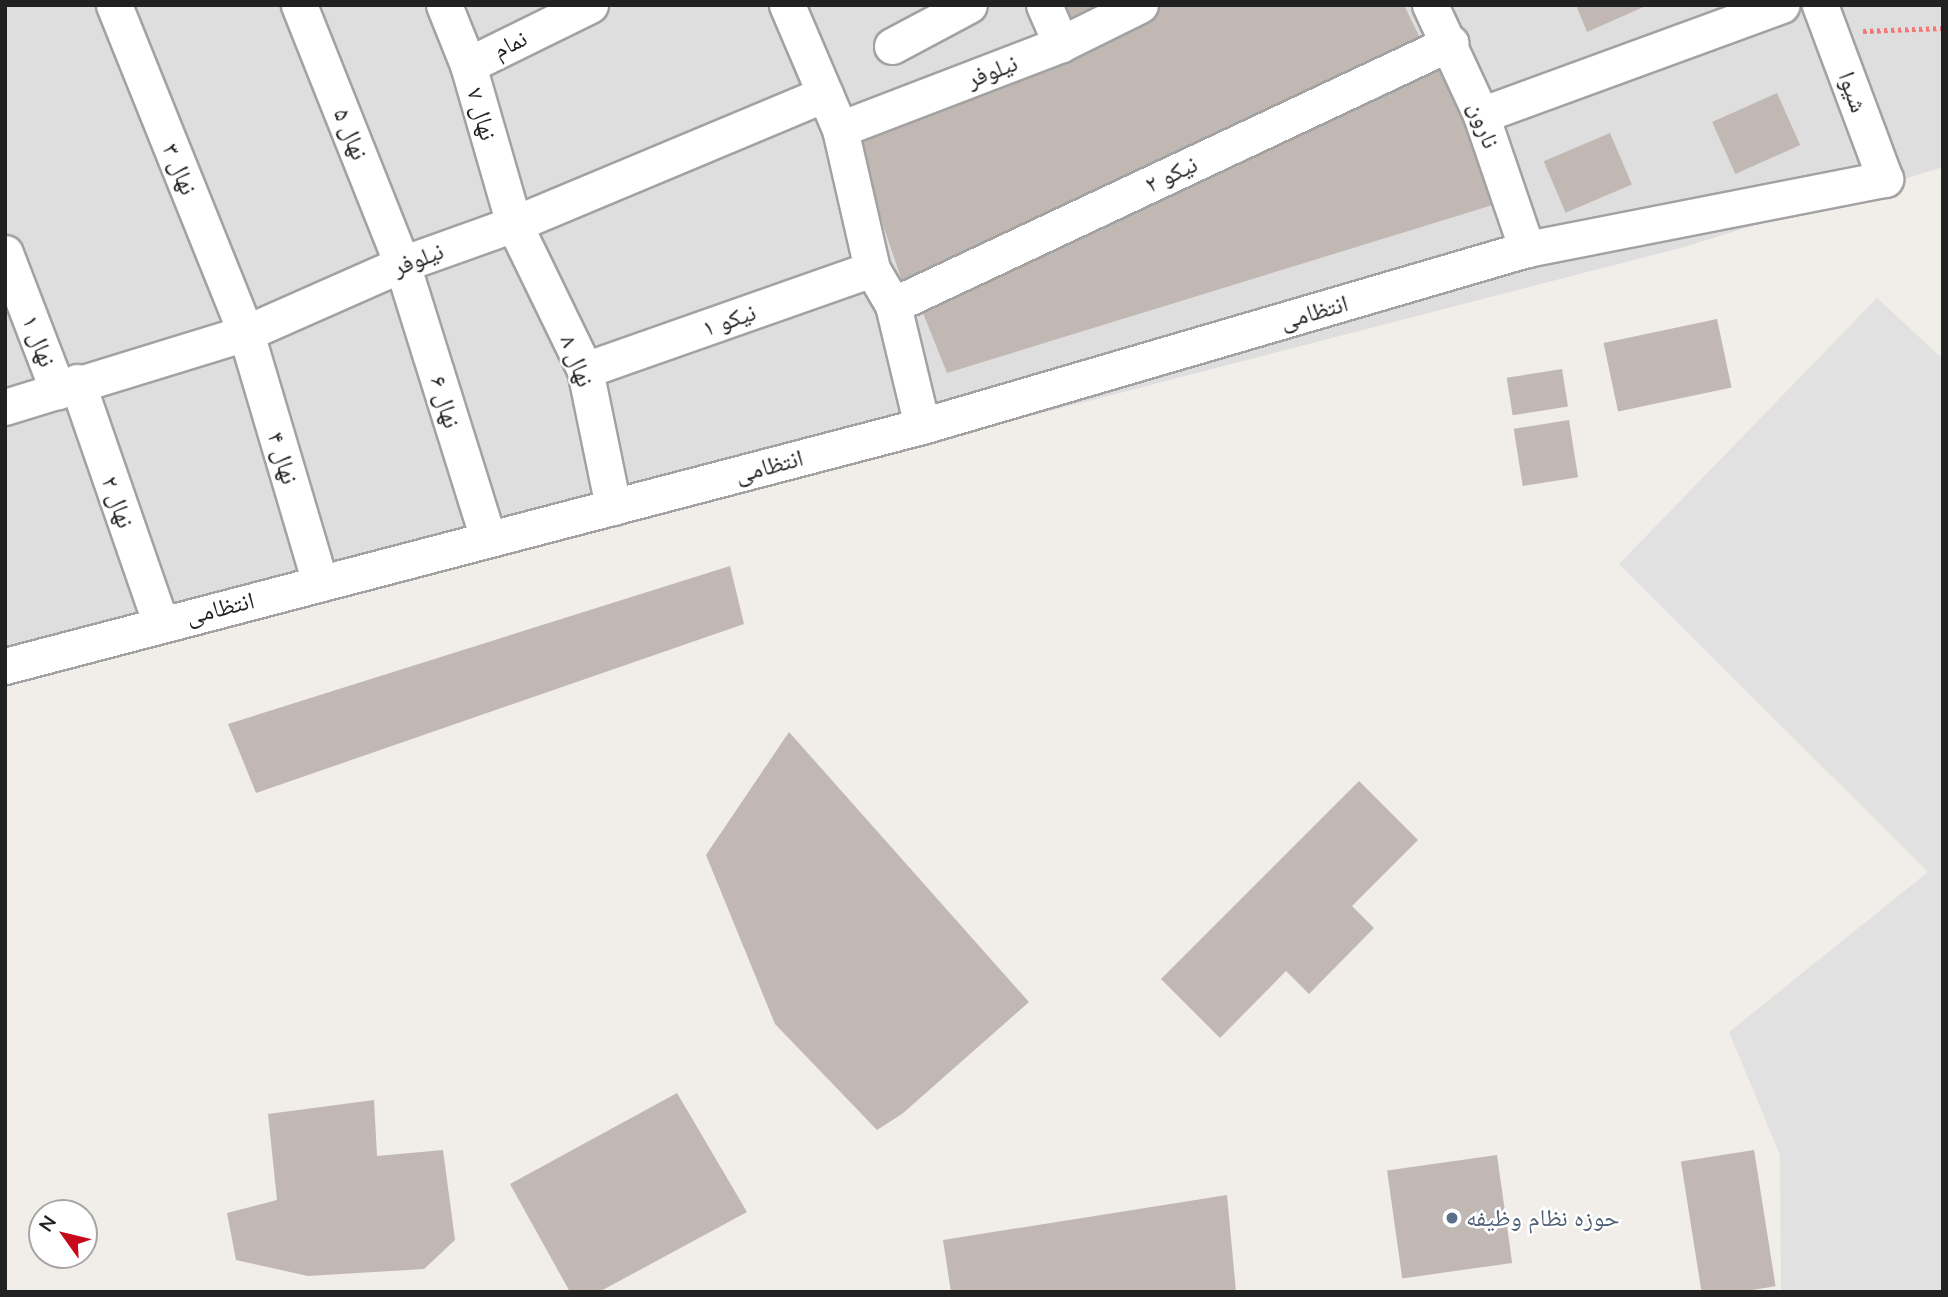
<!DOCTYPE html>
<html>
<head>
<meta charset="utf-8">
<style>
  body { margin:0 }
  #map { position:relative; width:1948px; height:1297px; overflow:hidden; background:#f1ede8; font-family:Mulish,"Noto Naskh Arabic",sans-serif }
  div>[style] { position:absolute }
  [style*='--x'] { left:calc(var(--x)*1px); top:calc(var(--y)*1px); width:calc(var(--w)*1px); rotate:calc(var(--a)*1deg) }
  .residential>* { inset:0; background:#dfdede }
  .parking>* { inset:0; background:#e1e1e1 }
  .building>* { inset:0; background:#c1b8b4; transform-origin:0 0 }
  .path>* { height:4.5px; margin-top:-2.25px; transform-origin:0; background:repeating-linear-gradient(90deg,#f47776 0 3.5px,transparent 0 7px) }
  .roads { filter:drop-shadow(2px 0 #a2a2a2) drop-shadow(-2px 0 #a2a2a2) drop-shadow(0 2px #a2a2a2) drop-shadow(0 -2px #a2a2a2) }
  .street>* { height:35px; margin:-17.5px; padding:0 17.5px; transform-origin:17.5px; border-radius:17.5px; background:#fff }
  .dots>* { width:19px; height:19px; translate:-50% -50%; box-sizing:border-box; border:4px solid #fff; border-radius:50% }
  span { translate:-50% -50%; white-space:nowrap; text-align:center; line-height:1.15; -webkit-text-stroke:5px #fff; paint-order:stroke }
  .street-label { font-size:24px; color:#212121 }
  .service-label { font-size:24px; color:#4e5e75 }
  .left { translate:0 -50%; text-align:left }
  .frame { position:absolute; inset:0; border:7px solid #212121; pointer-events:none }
  .north { position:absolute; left:28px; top:1199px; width:70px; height:70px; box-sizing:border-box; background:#fff; border:2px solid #a6a6a6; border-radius:50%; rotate:304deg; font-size:19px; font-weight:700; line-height:28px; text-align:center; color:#212121 }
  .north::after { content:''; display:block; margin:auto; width:24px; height:32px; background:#c8091b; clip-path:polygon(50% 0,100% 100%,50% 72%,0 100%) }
</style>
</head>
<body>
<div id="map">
  <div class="residential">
    <div style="clip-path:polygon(5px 5px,1943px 5px,1943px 167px,1684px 247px,5px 681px)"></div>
  </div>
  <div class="parking">
    <div style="clip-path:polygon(1877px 298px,1943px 359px,1943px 1292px,1781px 1292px,1780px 1155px,1729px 1032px,1928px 872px,1619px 564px)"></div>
  </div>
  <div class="building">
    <div style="clip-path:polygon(1062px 5px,1106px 5px,1072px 24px)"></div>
    <div style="clip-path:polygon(1161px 5px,1404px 5px,1421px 40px,902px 281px,855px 142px,984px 88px)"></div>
    <div style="clip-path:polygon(1576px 5px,1648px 5px,1587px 32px)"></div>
    <div style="clip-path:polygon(1439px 63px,1496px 204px,947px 373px,923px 313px)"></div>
    <div style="left:1777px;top:93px;width:57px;height:71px;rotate:66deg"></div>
    <div style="left:1610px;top:133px;width:56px;height:72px;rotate:67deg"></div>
    <div style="left:1717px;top:319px;width:70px;height:116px;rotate:78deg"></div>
    <div style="left:1562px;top:369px;width:38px;height:56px;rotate:81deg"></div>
    <div style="left:1569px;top:420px;width:58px;height:56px;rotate:81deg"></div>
    <div style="clip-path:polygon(730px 566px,744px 624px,256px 793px,228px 724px)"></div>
    <div style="clip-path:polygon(789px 732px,1029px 1002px,902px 1114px,877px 1130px,775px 1024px,706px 855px)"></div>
    <div style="clip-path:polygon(1359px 781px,1418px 840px,1352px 906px,1374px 928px,1309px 994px,1286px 971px,1220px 1038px,1161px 979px)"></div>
    <div style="clip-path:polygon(677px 1093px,747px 1212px,599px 1292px,570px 1292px,510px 1184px)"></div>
    <div style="clip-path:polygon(374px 1100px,377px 1156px,443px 1150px,455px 1240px,424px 1269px,308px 1276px,236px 1260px,227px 1213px,277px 1200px,268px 1114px)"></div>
    <div style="left:1754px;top:1150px;width:138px;height:74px;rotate:81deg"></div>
    <div style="left:1497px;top:1155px;width:109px;height:111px;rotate:82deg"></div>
    <div style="clip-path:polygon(1227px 1195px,1236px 1292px,951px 1292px,943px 1240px)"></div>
  </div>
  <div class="path">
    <div style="--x:1863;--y:31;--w:80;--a:-2.1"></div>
  </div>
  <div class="roads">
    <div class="street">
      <div style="--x:114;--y:5;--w:354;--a:68.1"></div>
      <div style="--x:246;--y:333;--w:261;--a:73.5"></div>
      <div style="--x:299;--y:5;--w:279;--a:68.3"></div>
      <div style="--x:402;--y:264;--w:288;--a:72.6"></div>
      <div style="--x:444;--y:5;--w:65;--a:68.2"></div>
      <div style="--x:468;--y:65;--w:166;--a:73.9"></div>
      <div style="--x:514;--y:224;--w:162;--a:64.1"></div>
      <div style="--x:585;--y:370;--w:140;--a:78.4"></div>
      <div style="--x:787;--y:5;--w:135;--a:66.9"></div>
      <div style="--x:840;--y:129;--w:144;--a:77.1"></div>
      <div style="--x:872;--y:269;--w:42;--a:59.7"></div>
      <div style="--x:893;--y:305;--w:124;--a:76.5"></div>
      <div style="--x:1044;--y:5;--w:43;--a:66.4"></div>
      <div style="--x:1430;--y:5;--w:121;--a:65.1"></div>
      <div style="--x:1481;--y:115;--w:142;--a:71.1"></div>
      <div style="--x:892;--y:46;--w:87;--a:-28"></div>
      <div style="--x:468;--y:65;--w:136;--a:-26.2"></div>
      <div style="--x:1481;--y:115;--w:320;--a:-20.1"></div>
      <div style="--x:840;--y:129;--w:237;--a:-21"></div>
      <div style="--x:1061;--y:44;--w:88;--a:-26.3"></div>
      <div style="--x:5;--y:253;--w:148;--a:69"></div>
      <div style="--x:893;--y:305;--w:616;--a:-25.19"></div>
      <div style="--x:585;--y:370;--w:304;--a:-19.4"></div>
      <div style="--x:77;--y:382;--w:254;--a:70.9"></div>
      <div style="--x:5;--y:407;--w:252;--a:-17.1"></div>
      <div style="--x:246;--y:333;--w:171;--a:-23.9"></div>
      <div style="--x:402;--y:264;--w:119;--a:-19.7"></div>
      <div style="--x:514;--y:224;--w:337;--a:-22.7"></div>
      <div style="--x:5;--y:666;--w:948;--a:-14.67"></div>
      <div style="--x:922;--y:426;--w:630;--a:-16.31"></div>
      <div style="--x:1527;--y:249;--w:365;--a:-11.1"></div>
      <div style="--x:1885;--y:179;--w:186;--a:-110.5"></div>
    </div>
  </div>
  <div class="dots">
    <div style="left:1452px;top:1218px;background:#5c6f8a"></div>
  </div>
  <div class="street-label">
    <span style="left:510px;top:44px;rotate:-26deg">نمام</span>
    <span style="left:992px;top:71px;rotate:-21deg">نیلوفر</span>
    <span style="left:1853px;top:92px;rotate:70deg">شیوا</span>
    <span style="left:482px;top:114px;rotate:74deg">نهال ۷</span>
    <span style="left:1484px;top:125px;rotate:70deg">نارون</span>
    <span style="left:351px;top:134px;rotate:68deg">نهال ۵</span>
    <span style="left:180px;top:169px;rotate:68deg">نهال ۳</span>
    <span style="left:1171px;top:174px;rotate:-25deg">نیکو ۲</span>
    <span style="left:418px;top:259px;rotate:-21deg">نیلوفر</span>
    <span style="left:1314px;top:312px;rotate:-16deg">انتظامی</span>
    <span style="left:729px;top:320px;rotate:-19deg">نیکو ۱</span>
    <span style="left:39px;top:341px;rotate:69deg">نهال ۱</span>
    <span style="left:577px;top:361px;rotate:69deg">نهال ۸</span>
    <span style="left:445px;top:402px;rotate:73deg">نهال ۶</span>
    <span style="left:283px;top:458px;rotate:73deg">نهال ۴</span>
    <span style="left:769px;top:466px;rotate:-15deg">انتظامی</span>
    <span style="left:118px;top:502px;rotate:71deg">نهال ۲</span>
    <span style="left:220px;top:608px;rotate:-14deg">انتظامی</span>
  </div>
  <div class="service-label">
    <span class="left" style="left:1466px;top:1218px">حوزه نظام وظیفه</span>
  </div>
  <div class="frame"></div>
  <div class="north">N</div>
</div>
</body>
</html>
